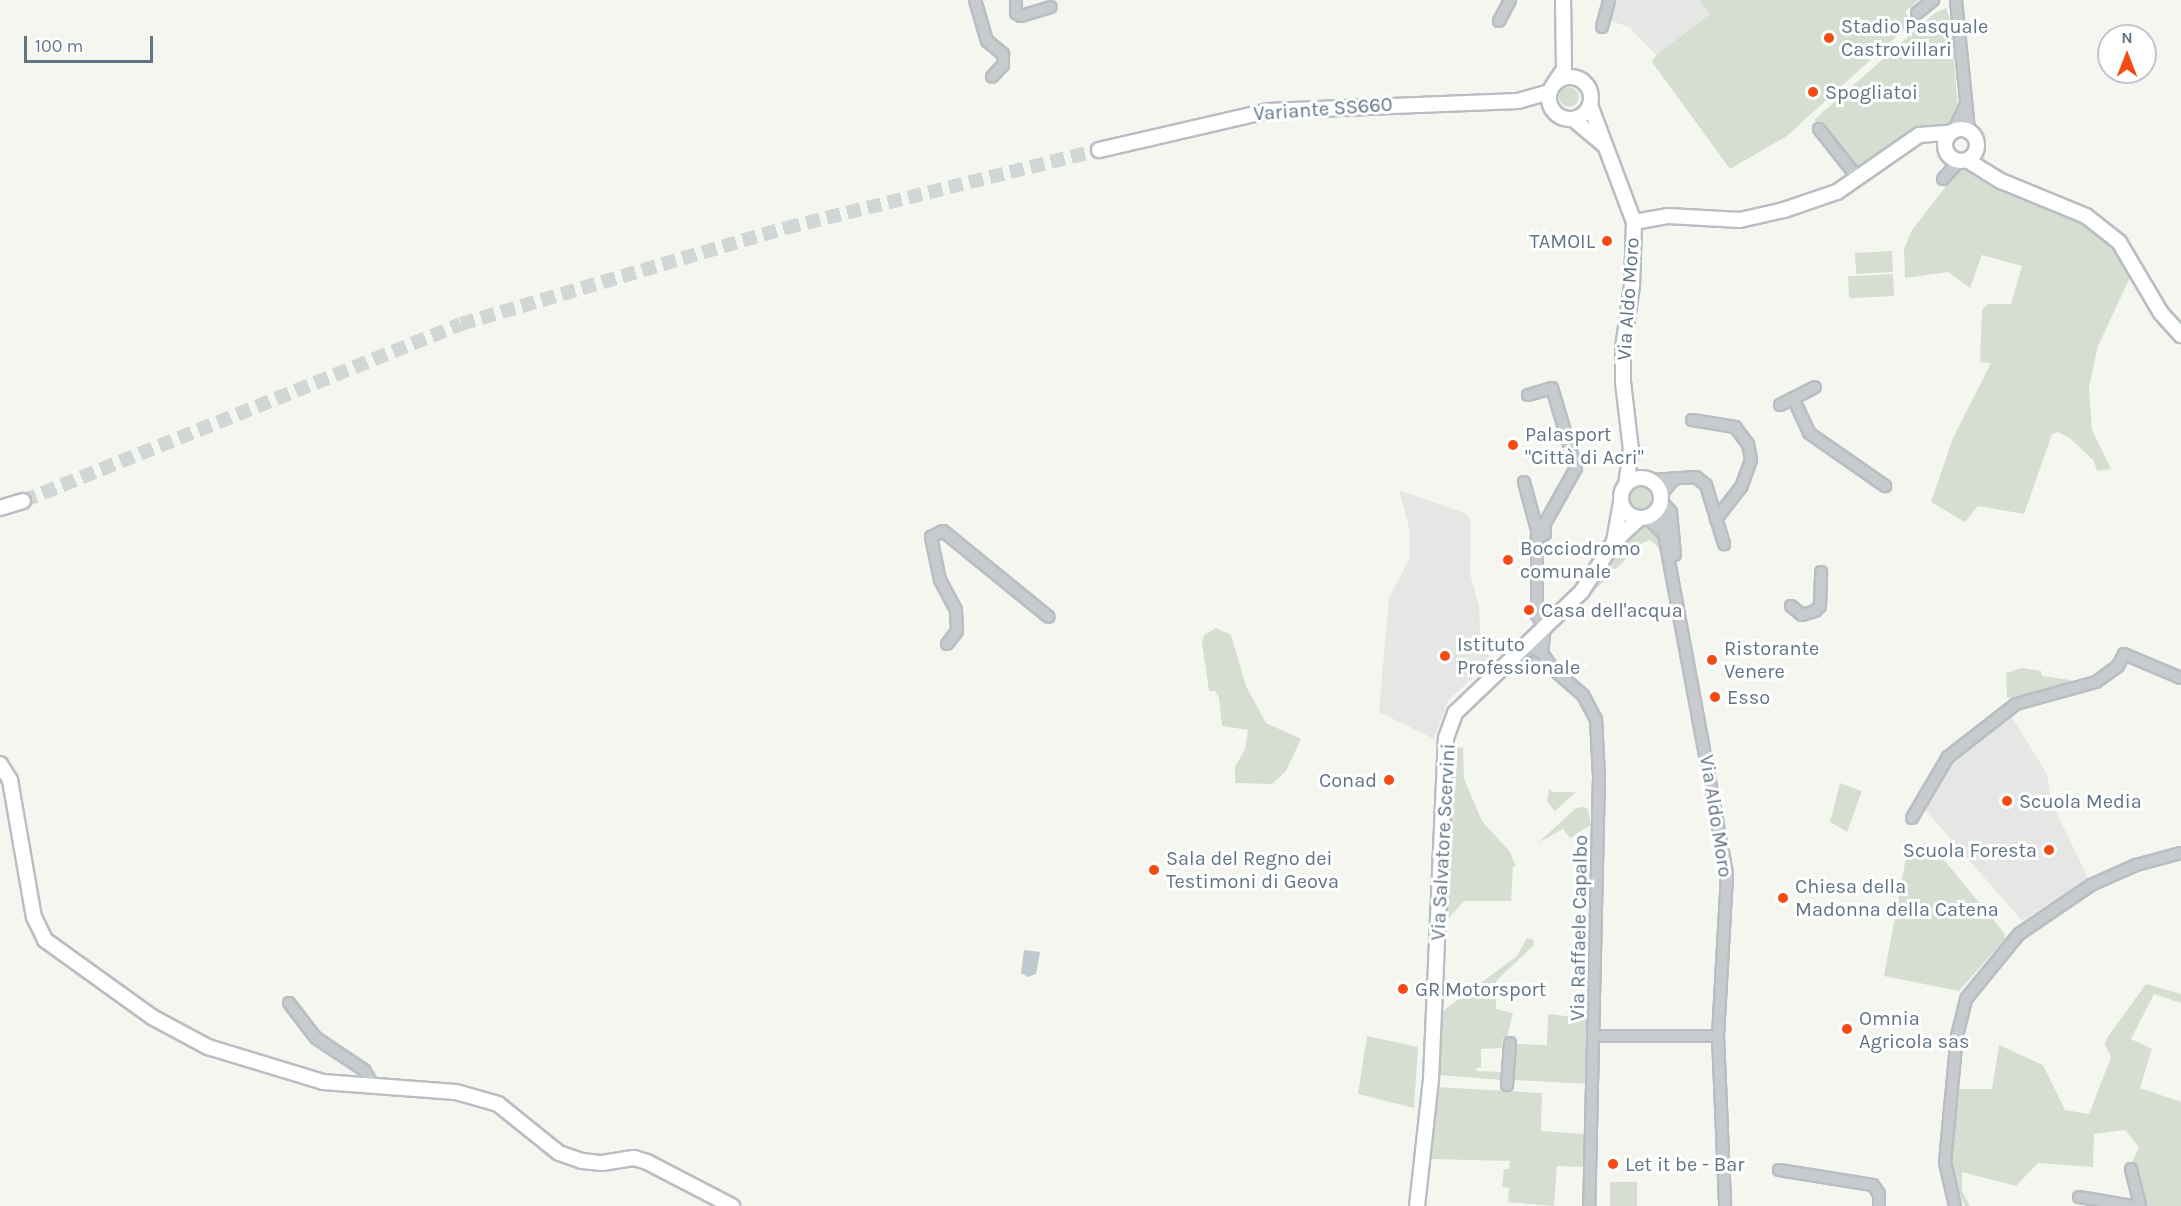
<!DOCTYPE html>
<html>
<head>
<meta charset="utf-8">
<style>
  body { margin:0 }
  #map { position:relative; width:2181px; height:1206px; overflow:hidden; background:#f6f6f1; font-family:Karla,sans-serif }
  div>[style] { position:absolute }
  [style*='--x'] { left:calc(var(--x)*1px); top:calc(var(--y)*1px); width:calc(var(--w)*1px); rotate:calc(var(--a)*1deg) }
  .built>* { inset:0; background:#e6e7e5 }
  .green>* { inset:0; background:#d6ded2; transform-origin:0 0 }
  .round { border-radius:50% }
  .water>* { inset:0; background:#becacf }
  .secondary-tunnel>* { height:14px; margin-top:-7px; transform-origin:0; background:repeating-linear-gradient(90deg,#d1d6d6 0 14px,transparent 0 21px) }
  .roads { filter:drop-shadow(2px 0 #b9bec3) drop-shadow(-2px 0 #b9bec3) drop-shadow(0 2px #b9bec3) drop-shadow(0 -2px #b9bec3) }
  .minor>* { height:10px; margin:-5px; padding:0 5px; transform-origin:5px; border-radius:5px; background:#c8cbce }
  .secondary>* { height:14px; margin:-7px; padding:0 7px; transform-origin:7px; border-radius:7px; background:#fff }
  .secondary>.ring { margin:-7px; padding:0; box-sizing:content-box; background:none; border:14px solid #fff; border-radius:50% }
  .dots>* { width:16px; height:16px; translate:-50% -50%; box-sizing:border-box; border:3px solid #fff; border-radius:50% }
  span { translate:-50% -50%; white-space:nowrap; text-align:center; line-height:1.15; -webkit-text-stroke:6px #fff; paint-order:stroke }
  .poi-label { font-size:20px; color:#627586 }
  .left { translate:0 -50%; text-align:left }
  .right { translate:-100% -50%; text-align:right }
  .street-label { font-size:20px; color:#627586 }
  .north { position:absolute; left:2097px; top:24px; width:60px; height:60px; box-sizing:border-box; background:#fff; border:2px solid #c0c8cf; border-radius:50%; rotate:0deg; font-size:16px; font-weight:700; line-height:24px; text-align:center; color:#627586 }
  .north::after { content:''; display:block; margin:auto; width:21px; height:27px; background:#f44b14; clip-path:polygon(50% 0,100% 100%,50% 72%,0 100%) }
  .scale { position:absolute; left:24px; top:36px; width:129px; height:27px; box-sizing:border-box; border:3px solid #627586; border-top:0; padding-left:8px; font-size:18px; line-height:21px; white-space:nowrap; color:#627586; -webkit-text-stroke:4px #fff; paint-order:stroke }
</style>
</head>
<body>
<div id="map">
  <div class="built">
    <div style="clip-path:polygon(1617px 0,1699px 0,1710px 14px,1656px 55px,1629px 27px,1611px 21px)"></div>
    <div style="clip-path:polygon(1399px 490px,1467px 514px,1471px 524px,1470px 573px,1479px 607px,1481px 645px,1492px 659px,1448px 701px,1434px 739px,1379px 712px,1389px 598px,1409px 559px,1410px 532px)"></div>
    <div style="clip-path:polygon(2012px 717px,2047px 774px,2051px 801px,2088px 878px,2022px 921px,1921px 805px,1954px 758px)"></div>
  </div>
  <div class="green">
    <div style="clip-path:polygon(1699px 0,1919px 0,1905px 12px,1912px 22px,1787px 136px,1730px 169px,1652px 62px,1656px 55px,1710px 14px)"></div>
    <div style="clip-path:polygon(1946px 8px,1951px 22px,1958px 110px,1954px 121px,1943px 128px,1926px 128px,1861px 171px,1814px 120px,1935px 13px)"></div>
    <div class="round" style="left:1559px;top:87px;width:20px;height:20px"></div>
    <div style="clip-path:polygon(1964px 163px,1980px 173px,1983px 181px,2078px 218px,2110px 240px,2133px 271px,2098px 346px,2089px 387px,2092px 430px,2111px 469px,2097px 471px,2094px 461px,2071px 439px,2058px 432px,2052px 434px,2024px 514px,1978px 506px,1965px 522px,1931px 502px,1953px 438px,1991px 363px,1980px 362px,1982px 310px,1988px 304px,2011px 304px,2022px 266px,1982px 255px,1970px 288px,1948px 272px,1905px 278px,1904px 249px,1912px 230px)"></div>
    <div style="left:1892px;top:251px;width:21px;height:37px;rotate:87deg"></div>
    <div style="left:1893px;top:274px;width:22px;height:45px;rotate:87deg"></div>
    <div class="round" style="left:1629px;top:486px;width:24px;height:24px"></div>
    <div style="clip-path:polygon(1646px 525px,1656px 533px,1660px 549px,1650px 540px,1642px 543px,1590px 595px,1626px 538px)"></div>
    <div style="clip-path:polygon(1216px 628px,1231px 635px,1246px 686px,1266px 723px,1301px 739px,1286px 771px,1272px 784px,1235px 783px,1235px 767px,1245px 749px,1248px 730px,1222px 726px,1219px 698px,1215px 691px,1209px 691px,1202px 643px,1204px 635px)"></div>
    <div style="clip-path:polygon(2022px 668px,2041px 671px,2042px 676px,2071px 680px,2068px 685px,2007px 698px,2006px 673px)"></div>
    <div style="clip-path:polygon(1457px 747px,1463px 748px,1464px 779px,1482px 821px,1510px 852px,1516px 866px,1513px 867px,1511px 901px,1464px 901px,1445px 922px)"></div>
    <div style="clip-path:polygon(1840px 783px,1862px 791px,1847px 832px,1830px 822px)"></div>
    <div style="clip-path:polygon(1549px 789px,1553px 792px,1576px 792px,1555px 811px,1547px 802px)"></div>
    <div style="clip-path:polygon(1583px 807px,1588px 809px,1591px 825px,1570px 838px,1563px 829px,1538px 843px,1576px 808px)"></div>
    <div style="clip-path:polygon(1925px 843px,1935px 849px,2005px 934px,2005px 939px,1959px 991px,1884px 976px,1907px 852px)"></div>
    <div style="clip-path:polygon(1527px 938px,1534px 940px,1533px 946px,1496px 981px,1496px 1009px,1513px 1013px,1507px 1038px,1502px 1038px,1502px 1048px,1481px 1049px,1481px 1068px,1476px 1068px,1477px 1071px,1503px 1072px,1503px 1080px,1437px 1075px,1440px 1013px,1517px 956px)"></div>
    <div style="clip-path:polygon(2146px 984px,2181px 994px,2181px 1003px,2154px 994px,2131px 1039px,2152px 1049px,2140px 1088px,2181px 1102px,2181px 1206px,2140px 1206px,2131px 1164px,2139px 1147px,2125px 1130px,2094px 1134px,2093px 1167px,2038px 1163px,2016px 1186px,1962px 1172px,1962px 1191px,1970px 1206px,1965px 1206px,1955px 1184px,1952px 1163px,1958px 1089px,1992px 1089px,1999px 1045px,2043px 1065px,2065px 1110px,2089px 1114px,2111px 1057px,2105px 1044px,2107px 1038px)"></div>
    <div style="clip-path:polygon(1548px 1014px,1592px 1019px,1589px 1084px,1513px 1080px,1515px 1044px,1547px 1045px)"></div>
    <div style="clip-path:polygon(1367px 1036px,1418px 1047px,1414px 1108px,1358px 1094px)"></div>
    <div style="clip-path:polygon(1436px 1087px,1542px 1093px,1541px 1131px,1584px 1134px,1584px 1167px,1557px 1166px,1554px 1206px,1508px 1202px,1509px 1188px,1502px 1187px,1504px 1169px,1509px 1169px,1510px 1161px,1429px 1159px)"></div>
    <div style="left:1610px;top:1182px;width:27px;height:24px"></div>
  </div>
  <div class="water">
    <div style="clip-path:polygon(1024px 950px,1040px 952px,1036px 974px,1028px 977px,1021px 973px)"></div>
  </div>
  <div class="secondary-tunnel">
    <div style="--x:23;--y:501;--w:472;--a:-22"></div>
    <div style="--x:461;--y:324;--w:339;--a:-16.5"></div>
    <div style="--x:786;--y:228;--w:323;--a:-14"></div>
  </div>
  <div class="roads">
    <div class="minor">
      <div style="--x:975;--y:0;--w:43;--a:73.7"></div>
      <div style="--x:987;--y:41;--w:21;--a:39"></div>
      <div style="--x:1003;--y:54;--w:11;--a:90"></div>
      <div style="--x:1003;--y:65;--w:16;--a:133"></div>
      <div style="--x:1016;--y:0;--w:13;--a:90"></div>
      <div style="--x:1016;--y:13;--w:6;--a:31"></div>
      <div style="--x:1021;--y:16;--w:31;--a:-17"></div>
      <div style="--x:1956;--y:0;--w:132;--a:84.3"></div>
      <div style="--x:1917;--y:13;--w:21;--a:-39"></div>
      <div style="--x:1499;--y:21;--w:24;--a:-62"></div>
      <div style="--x:1602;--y:27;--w:28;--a:-75"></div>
      <div style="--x:1819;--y:129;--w:63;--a:51.5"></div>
      <div style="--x:1954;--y:130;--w:26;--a:-65"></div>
      <div style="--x:1943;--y:179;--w:24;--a:-48"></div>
      <div style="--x:1528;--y:395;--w:25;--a:-16"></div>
      <div style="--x:1552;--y:388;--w:84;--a:73.3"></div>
      <div style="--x:1576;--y:468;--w:65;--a:119.3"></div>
      <div style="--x:1544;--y:525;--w:9;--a:84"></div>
      <div style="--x:1545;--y:534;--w:9;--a:159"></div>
      <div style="--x:1793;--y:398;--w:38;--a:65"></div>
      <div style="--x:1809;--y:433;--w:93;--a:34.9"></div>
      <div style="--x:1780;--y:405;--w:39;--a:-27"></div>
      <div style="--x:1692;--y:420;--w:44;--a:9.2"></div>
      <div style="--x:1735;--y:427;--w:21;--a:53"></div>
      <div style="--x:1748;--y:444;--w:16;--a:79"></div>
      <div style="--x:1751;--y:460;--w:29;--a:110"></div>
      <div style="--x:1741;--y:487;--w:41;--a:128"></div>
      <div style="--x:1652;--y:480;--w:44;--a:-3.9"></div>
      <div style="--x:1696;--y:477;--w:13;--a:39"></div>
      <div style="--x:1706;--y:485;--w:62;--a:73"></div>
      <div style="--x:1524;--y:482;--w:50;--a:74.8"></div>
      <div style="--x:1537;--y:530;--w:85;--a:90"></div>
      <div style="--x:1537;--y:615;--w:14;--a:56"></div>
      <div style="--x:1545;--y:627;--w:26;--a:97"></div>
      <div style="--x:1661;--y:494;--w:21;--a:-49"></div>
      <div style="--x:1661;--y:501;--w:15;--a:48"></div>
      <div style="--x:1671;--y:512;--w:43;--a:84.7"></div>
      <div style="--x:1659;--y:507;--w:374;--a:79.5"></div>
      <div style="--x:1727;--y:875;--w:161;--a:93.2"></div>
      <div style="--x:1718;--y:1036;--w:170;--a:87.6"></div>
      <div style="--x:1647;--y:517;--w:27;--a:45"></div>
      <div style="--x:1791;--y:606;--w:14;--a:39"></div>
      <div style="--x:1802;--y:615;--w:14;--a:-17"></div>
      <div style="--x:1815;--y:611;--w:7;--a:-45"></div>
      <div style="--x:1820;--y:606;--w:34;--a:-88"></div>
      <div style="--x:947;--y:644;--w:16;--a:-52"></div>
      <div style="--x:957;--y:631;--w:21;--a:-93"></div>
      <div style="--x:956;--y:610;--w:34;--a:-118"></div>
      <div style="--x:940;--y:580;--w:44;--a:-101.8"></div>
      <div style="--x:931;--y:537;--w:13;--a:-27"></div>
      <div style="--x:943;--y:531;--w:136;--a:39.1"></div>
      <div style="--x:1525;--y:645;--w:19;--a:25"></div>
      <div style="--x:1542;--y:653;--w:19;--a:55"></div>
      <div style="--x:1553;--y:669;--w:40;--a:41"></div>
      <div style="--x:1583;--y:695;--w:27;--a:62"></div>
      <div style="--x:1596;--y:719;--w:58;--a:87"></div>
      <div style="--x:1599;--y:777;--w:429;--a:91.3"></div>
      <div style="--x:1507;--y:663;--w:26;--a:0"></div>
      <div style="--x:1533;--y:663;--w:21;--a:17"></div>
      <div style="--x:1912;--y:818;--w:71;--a:-59.5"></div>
      <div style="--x:1948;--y:757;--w:86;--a:-37.9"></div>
      <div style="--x:2016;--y:704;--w:83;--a:-15.4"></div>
      <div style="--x:2096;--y:682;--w:27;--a:-36"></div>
      <div style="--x:2118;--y:666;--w:13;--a:-63"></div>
      <div style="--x:2124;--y:654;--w:62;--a:22.8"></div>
      <div style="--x:289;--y:1003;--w:44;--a:52.4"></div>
      <div style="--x:316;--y:1038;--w:58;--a:33.7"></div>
      <div style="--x:364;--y:1070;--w:21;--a:59"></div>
      <div style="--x:1595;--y:1036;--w:123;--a:0"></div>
      <div style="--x:1507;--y:1085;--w:42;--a:-85.9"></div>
      <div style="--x:2131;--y:1169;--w:38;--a:76"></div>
      <div style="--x:1779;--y:1170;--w:95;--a:9.1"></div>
      <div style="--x:1873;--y:1185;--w:11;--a:56"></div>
      <div style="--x:1879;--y:1194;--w:12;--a:90"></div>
      <div style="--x:2079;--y:1197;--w:55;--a:9.5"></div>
      <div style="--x:1955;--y:1206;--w:45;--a:-102.8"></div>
      <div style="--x:1945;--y:1162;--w:127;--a:-84.6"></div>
      <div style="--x:1957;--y:1036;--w:38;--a:-76"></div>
      <div style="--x:1966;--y:999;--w:84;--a:-50.8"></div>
      <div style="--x:2019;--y:934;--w:87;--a:-34.2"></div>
      <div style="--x:2091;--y:885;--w:49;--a:-24"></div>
      <div style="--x:2136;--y:865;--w:47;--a:-14.9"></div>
    </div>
    <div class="secondary">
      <div class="ring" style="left:1549px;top:77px;width:28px;height:28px"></div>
      <div style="--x:1554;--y:84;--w:18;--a:-56"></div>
      <div style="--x:1564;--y:69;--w:69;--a:-90.8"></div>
      <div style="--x:1590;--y:105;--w:125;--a:69.4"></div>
      <div style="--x:1634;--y:222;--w:63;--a:91.8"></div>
      <div style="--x:1632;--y:285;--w:64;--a:98.1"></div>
      <div style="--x:1623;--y:348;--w:34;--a:90"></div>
      <div style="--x:1623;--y:382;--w:68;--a:83.3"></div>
      <div style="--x:1631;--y:450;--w:34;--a:98"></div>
      <div style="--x:1573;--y:119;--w:40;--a:40"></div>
      <div class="ring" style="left:1945px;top:129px;width:18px;height:18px"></div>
      <div style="--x:1099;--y:150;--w:173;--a:-13"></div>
      <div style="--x:1268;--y:111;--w:250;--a:-2.3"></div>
      <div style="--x:1518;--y:101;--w:33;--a:-16"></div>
      <div style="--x:1967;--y:160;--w:40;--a:32"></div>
      <div style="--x:2001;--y:181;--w:92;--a:22.4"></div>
      <div style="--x:2086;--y:216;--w:42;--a:38.2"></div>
      <div style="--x:2119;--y:242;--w:82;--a:59.4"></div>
      <div style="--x:2161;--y:313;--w:30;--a:48"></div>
      <div style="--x:1634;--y:222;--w:35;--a:-10"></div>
      <div style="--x:1668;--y:216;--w:72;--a:3.2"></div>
      <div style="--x:1740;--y:220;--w:45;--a:-12.8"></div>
      <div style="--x:1784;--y:210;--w:56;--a:-18.8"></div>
      <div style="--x:1837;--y:192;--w:100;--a:-34.8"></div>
      <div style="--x:1919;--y:135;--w:31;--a:-4"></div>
      <div class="ring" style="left:1621px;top:478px;width:26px;height:26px"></div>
      <div style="--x:0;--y:508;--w:24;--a:-17"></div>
      <div style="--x:1614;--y:542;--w:39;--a:-80"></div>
      <div style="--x:0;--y:764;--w:19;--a:58"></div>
      <div style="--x:10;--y:780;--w:139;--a:80.1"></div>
      <div style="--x:34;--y:917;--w:25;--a:64"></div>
      <div style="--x:45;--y:940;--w:132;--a:35.7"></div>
      <div style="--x:152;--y:1017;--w:64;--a:28.2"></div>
      <div style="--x:208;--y:1047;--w:120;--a:16.9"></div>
      <div style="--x:323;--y:1082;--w:133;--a:4.3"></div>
      <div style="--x:456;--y:1092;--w:44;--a:15.9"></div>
      <div style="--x:498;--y:1104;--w:78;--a:38.8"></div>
      <div style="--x:559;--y:1153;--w:24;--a:19"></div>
      <div style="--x:582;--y:1161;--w:20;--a:6"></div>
      <div style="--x:602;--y:1163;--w:32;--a:-9"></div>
      <div style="--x:634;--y:1158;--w:14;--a:17"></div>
      <div style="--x:647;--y:1162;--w:96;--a:27.4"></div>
      <div style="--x:1417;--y:1206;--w:128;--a:-83.7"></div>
      <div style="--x:1431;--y:1079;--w:341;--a:-87.5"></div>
      <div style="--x:1446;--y:738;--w:27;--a:-70"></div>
      <div style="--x:1455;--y:713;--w:176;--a:-43.8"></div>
      <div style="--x:1582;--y:591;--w:59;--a:-56.9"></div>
      <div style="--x:1614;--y:542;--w:35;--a:-43"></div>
    </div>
  </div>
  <div class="dots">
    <div style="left:1829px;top:38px;background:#f44b14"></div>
    <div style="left:1813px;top:92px;background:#f44b14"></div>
    <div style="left:1607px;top:241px;background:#f44b14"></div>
    <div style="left:1513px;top:445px;background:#f44b14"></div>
    <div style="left:1508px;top:560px;background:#f44b14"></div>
    <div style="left:1529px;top:610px;background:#f44b14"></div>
    <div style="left:1445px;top:656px;background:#f44b14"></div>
    <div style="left:1712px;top:660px;background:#f44b14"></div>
    <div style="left:1715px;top:697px;background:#f44b14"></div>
    <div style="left:1389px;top:780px;background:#f44b14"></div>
    <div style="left:2007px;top:801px;background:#f44b14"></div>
    <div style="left:2049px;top:850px;background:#f44b14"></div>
    <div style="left:1154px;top:870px;background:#f44b14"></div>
    <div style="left:1783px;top:898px;background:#f44b14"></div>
    <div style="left:1403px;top:989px;background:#f44b14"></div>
    <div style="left:1847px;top:1029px;background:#f44b14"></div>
    <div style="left:1613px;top:1164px;background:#f44b14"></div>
  </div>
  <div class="poi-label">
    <span class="left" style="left:1841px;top:38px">Stadio Pasquale<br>Castrovillari</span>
    <span class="left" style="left:1825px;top:92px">Spogliatoi</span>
    <span class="right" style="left:1595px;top:241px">TAMOIL</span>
    <span class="left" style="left:1525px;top:446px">Palasport<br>"Città di Acri"</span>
    <span class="left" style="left:1520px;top:560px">Bocciodromo<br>comunale</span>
    <span class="left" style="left:1541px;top:610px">Casa dell'acqua</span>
    <span class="left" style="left:1457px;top:656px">Istituto<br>Professionale</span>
    <span class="left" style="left:1724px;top:660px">Ristorante<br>Venere</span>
    <span class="left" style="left:1727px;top:697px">Esso</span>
    <span class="right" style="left:1377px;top:780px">Conad</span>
    <span class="left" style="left:2019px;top:801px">Scuola Media</span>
    <span class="right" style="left:2037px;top:850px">Scuola Foresta</span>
    <span class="left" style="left:1166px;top:870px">Sala del Regno dei<br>Testimoni di Geova</span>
    <span class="left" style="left:1795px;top:898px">Chiesa della<br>Madonna della Catena</span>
    <span class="left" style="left:1415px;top:989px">GR Motorsport</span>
    <span class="left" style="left:1859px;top:1030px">Omnia<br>Agricola sas</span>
    <span class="left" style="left:1625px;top:1164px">Let it be - Bar</span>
  </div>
  <div class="street-label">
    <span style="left:1323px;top:109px;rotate:-4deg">Variante SS660</span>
    <span style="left:1628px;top:299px;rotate:-86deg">Via Aldo Moro</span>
    <span style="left:1716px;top:816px;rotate:81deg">Via Aldo Moro</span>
    <span style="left:1443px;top:842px;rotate:-87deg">Via Salvatore Scervini</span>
    <span style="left:1579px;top:928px;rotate:-89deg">Via Raffaele Capalbo</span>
  </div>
  <div class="north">N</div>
  <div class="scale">100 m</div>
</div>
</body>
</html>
